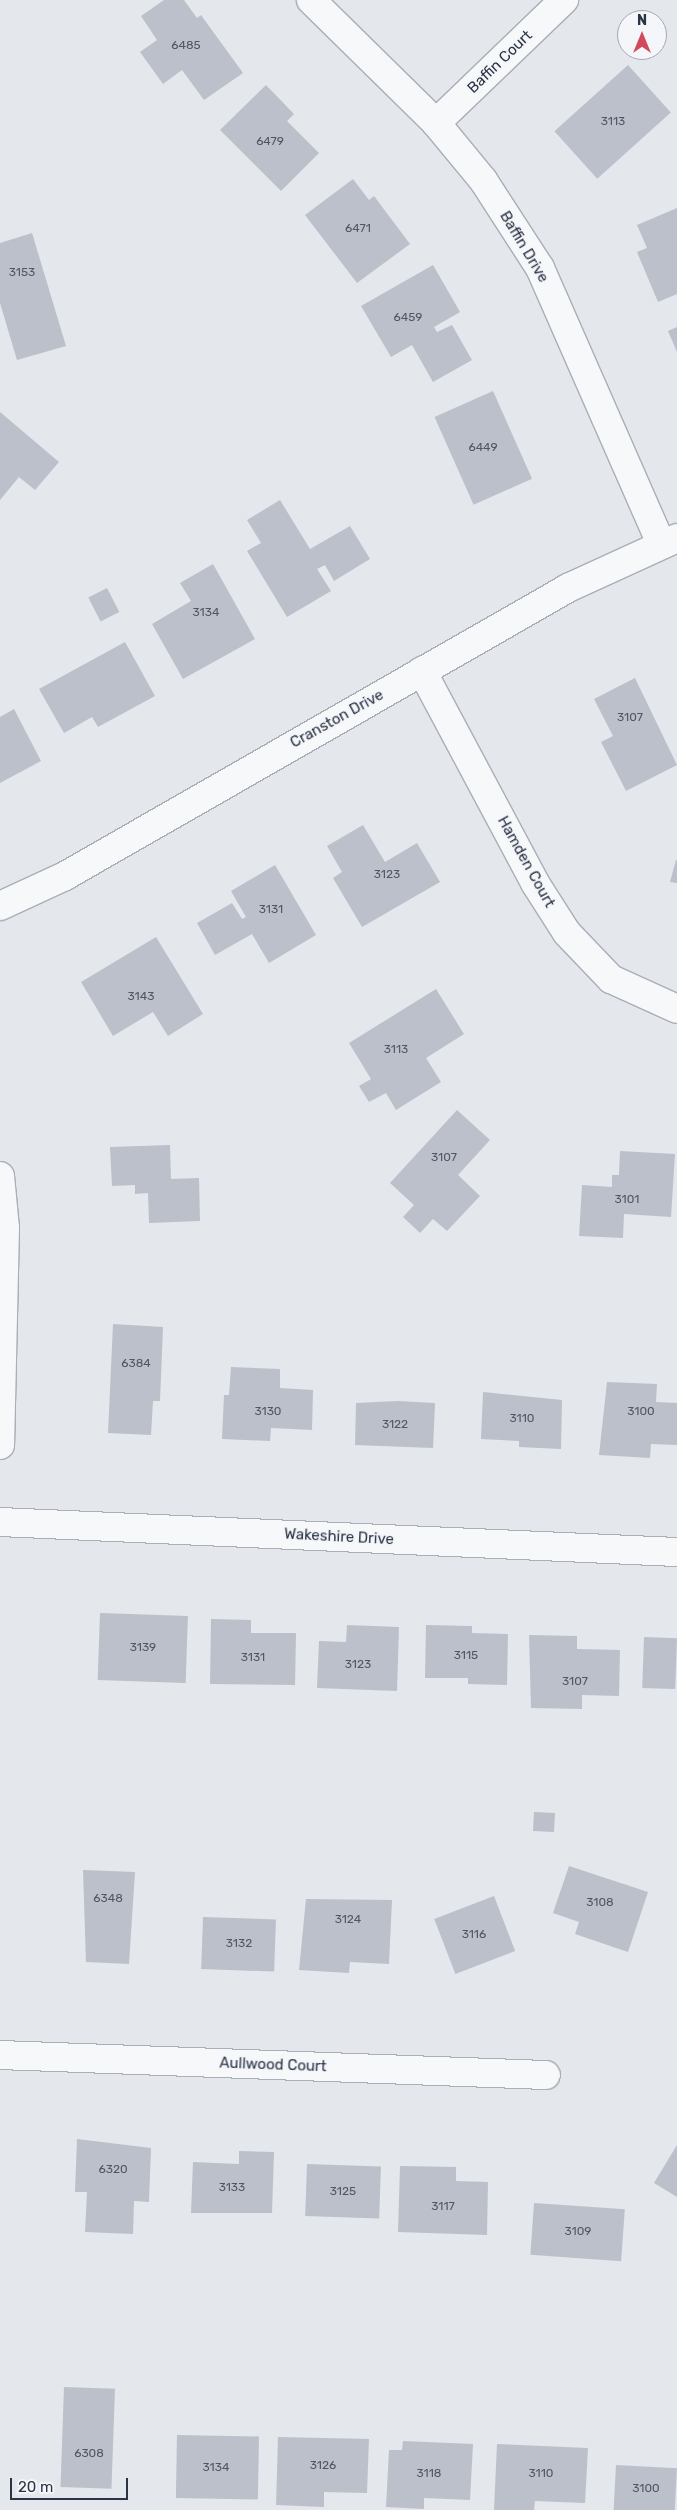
<!DOCTYPE html>
<html>
<head>
<meta charset="utf-8">
<style>
  body { margin:0 }
  #map { position:relative; width:677px; height:2510px; overflow:hidden; background:#e4e7ec; font-family:Rubik,sans-serif }
  div>[style] { position:absolute }
  [style*='--x'] { left:calc(var(--x)*1px); top:calc(var(--y)*1px); width:calc(var(--w)*1px); rotate:calc(var(--a)*1deg) }
  .building>* { inset:0; background:#bbc0ca; transform-origin:0 0 }
  .roads { filter:drop-shadow(1px 0 #a9aeb7) drop-shadow(-1px 0 #a9aeb7) drop-shadow(0 1px #a9aeb7) drop-shadow(0 -1px #a9aeb7) }
  .minor>* { height:28px; margin:-14px; padding:0 14px; transform-origin:14px; border-radius:14px; background:#f7f8fa }
  span { translate:-50% -50%; white-space:nowrap; text-align:center; line-height:1.15; -webkit-text-stroke:4.5px #f4f6f9; paint-order:stroke }
  .number-label { font-size:12px; color:#4f5766 }
  .number-label span { -webkit-text-stroke-width:0 }
  .street-label { font-size:15px; color:#2b3445 }
  .north { position:absolute; left:617px; top:10px; width:50px; height:50px; box-sizing:border-box; background:#f4f6f9; border:1px solid #a4a8b1; border-radius:50%; rotate:0deg; font-size:14px; font-weight:700; line-height:20px; text-align:center; color:#2b3445 }
  .north::after { content:''; display:block; margin:auto; width:18px; height:22px; background:#d1495b; clip-path:polygon(50% 0,100% 100%,50% 72%,0 100%) }
  .scale { position:absolute; left:10px; top:2478px; width:118px; height:22px; box-sizing:border-box; border:2px solid #2b3445; border-top:0; padding-left:6px; font-size:15px; line-height:18px; white-space:nowrap; color:#2b3445; -webkit-text-stroke:4px #f4f6f9; paint-order:stroke }
</style>
</head>
<body>
<div id="map">
  <div class="building">
    <div style="clip-path:polygon(164px 0,184px 0,197px 18px,201px 15px,243px 73px,204px 100px,182px 70px,163px 84px,140px 52px,157px 40px,141px 16px)"></div>
    <div style="left:628px;top:65px;width:64px;height:99px;rotate:48deg"></div>
    <div style="clip-path:polygon(266px 85px,294px 114px,287px 121px,319px 153px,281px 191px,220px 130px)"></div>
    <div style="clip-path:polygon(353px 179px,369px 200px,374px 196px,410px 244px,357px 283px,305px 215px)"></div>
    <div style="clip-path:polygon(677px 208px,677px 294px,658px 302px,637px 252px,647px 248px,637px 225px)"></div>
    <div style="clip-path:polygon(32px 233px,66px 346px,17px 360px,0 303px,0 243px)"></div>
    <div style="clip-path:polygon(433px 265px,460px 312px,434px 327px,437px 332px,452px 325px,472px 360px,433px 382px,412px 345px,391px 357px,361px 306px)"></div>
    <div style="clip-path:polygon(677px 327px,677px 352px,668px 331px)"></div>
    <div style="left:493px;top:391px;width:96px;height:64px;rotate:66deg"></div>
    <div style="clip-path:polygon(0 412px,59px 462px,35px 490px,19px 477px,0 500px)"></div>
    <div style="clip-path:polygon(280px 500px,310px 549px,350px 526px,370px 559px,334px 581px,325px 565px,317px 569px,331px 591px,287px 617px,247px 551px,261px 543px,247px 520px)"></div>
    <div style="clip-path:polygon(213px 564px,255px 639px,183px 679px,152px 624px,191px 601px,180px 583px)"></div>
    <div style="left:107px;top:588px;width:27px;height:21px;rotate:63deg"></div>
    <div style="clip-path:polygon(125px 642px,155px 696px,98px 727px,92px 717px,64px 733px,39px 689px)"></div>
    <div style="clip-path:polygon(635px 678px,677px 765px,626px 791px,601px 742px,613px 736px,594px 699px)"></div>
    <div style="clip-path:polygon(14px 709px,41px 761px,0 783px,0 717px)"></div>
    <div style="clip-path:polygon(363px 825px,385px 862px,417px 843px,440px 882px,362px 927px,333px 878px,342px 872px,327px 846px)"></div>
    <div style="clip-path:polygon(676px 860px,677px 860px,677px 883px,670px 882px)"></div>
    <div style="clip-path:polygon(275px 865px,316px 935px,269px 963px,252px 934px,215px 955px,197px 923px,232px 903px,242px 919px,246px 917px,231px 891px)"></div>
    <div style="clip-path:polygon(156px 937px,203px 1014px,168px 1036px,153px 1012px,113px 1036px,81px 982px)"></div>
    <div style="clip-path:polygon(436px 989px,464px 1034px,426px 1058px,441px 1082px,396px 1110px,386px 1093px,369px 1102px,359px 1086px,371px 1079px,349px 1043px)"></div>
    <div style="clip-path:polygon(457px 1110px,490px 1140px,458px 1175px,480px 1196px,447px 1231px,433px 1219px,420px 1233px,403px 1217px,414px 1205px,390px 1183px)"></div>
    <div style="clip-path:polygon(170px 1145px,171px 1179px,199px 1178px,200px 1221px,149px 1223px,148px 1193px,135px 1194px,135px 1185px,112px 1186px,110px 1147px)"></div>
    <div style="clip-path:polygon(620px 1151px,675px 1154px,671px 1217px,624px 1214px,623px 1238px,579px 1236px,582px 1185px,612px 1187px,612px 1175px,619px 1175px)"></div>
    <div style="clip-path:polygon(113px 1324px,163px 1327px,160px 1401px,153px 1401px,151px 1435px,108px 1433px)"></div>
    <div style="clip-path:polygon(231px 1367px,280px 1369px,280px 1388px,313px 1390px,312px 1430px,271px 1428px,270px 1441px,222px 1439px,224px 1395px,229px 1395px)"></div>
    <div style="clip-path:polygon(607px 1382px,657px 1384px,656px 1402px,677px 1403px,677px 1445px,651px 1444px,650px 1458px,599px 1455px)"></div>
    <div style="clip-path:polygon(483px 1392px,562px 1400px,561px 1449px,519px 1447px,519px 1441px,481px 1439px)"></div>
    <div style="clip-path:polygon(398px 1401px,435px 1403px,433px 1448px,355px 1445px,356px 1403px)"></div>
    <div style="left:100px;top:1613px;width:88px;height:67px;rotate:2deg"></div>
    <div style="clip-path:polygon(211px 1619px,251px 1620px,251px 1633px,296px 1633px,295px 1685px,210px 1684px)"></div>
    <div style="clip-path:polygon(347px 1625px,399px 1627px,397px 1691px,317px 1688px,319px 1641px,346px 1642px)"></div>
    <div style="clip-path:polygon(426px 1625px,472px 1626px,472px 1633px,508px 1634px,507px 1685px,468px 1684px,468px 1678px,425px 1678px)"></div>
    <div style="clip-path:polygon(529px 1635px,577px 1636px,577px 1649px,620px 1650px,619px 1696px,582px 1695px,582px 1709px,531px 1708px)"></div>
    <div style="left:644px;top:1637px;width:33px;height:51px;rotate:2deg"></div>
    <div style="left:534px;top:1812px;width:21px;height:19px;rotate:3deg"></div>
    <div style="clip-path:polygon(569px 1866px,648px 1892px,628px 1952px,575px 1934px,579px 1922px,553px 1913px)"></div>
    <div style="clip-path:polygon(83px 1870px,135px 1872px,129px 1964px,86px 1962px)"></div>
    <div style="left:494px;top:1896px;width:59px;height:64px;rotate:69deg"></div>
    <div style="clip-path:polygon(306px 1899px,392px 1900px,389px 1964px,350px 1962px,349px 1973px,299px 1970px)"></div>
    <div style="left:203px;top:1917px;width:73px;height:52px;rotate:2deg"></div>
    <div style="clip-path:polygon(77px 2139px,151px 2148px,149px 2202px,134px 2201px,133px 2234px,85px 2232px,87px 2192px,75px 2192px)"></div>
    <div style="clip-path:polygon(677px 2145px,677px 2197px,654px 2183px)"></div>
    <div style="clip-path:polygon(239px 2151px,274px 2152px,272px 2213px,191px 2213px,193px 2162px,239px 2164px)"></div>
    <div style="left:307px;top:2164px;width:74px;height:52px;rotate:2deg"></div>
    <div style="clip-path:polygon(400px 2166px,456px 2167px,456px 2181px,488px 2182px,487px 2235px,398px 2232px)"></div>
    <div style="left:534px;top:2203px;width:91px;height:52px;rotate:4deg"></div>
    <div style="left:64px;top:2387px;width:51px;height:100px;rotate:2deg"></div>
    <div style="left:177px;top:2435px;width:82px;height:63px;rotate:1deg"></div>
    <div style="clip-path:polygon(278px 2437px,369px 2439px,367px 2493px,324px 2492px,324px 2507px,276px 2505px)"></div>
    <div style="clip-path:polygon(403px 2441px,473px 2444px,470px 2500px,424px 2498px,424px 2509px,386px 2507px,389px 2450px,402px 2450px)"></div>
    <div style="clip-path:polygon(497px 2444px,588px 2448px,585px 2503px,535px 2501px,534px 2510px,494px 2510px)"></div>
    <div style="left:616px;top:2465px;width:61px;height:45px;rotate:3deg"></div>
  </div>
  <div class="roads">
    <div class="minor">
      <div style="--x:311;--y:0;--w:175;--a:44.5"></div>
      <div style="--x:436;--y:123;--w:74;--a:50.5"></div>
      <div style="--x:483;--y:180;--w:105;--a:57.1"></div>
      <div style="--x:540;--y:268;--w:301;--a:66.3"></div>
      <div style="--x:436;--y:123;--w:178;--a:-43.9"></div>
      <div style="--x:422;--y:671;--w:240;--a:61.9"></div>
      <div style="--x:535;--y:883;--w:59;--a:57.4"></div>
      <div style="--x:567;--y:933;--w:64;--a:46.3"></div>
      <div style="--x:611;--y:979;--w:72;--a:24.4"></div>
      <div style="--x:0;--y:906;--w:72;--a:-24.8"></div>
      <div style="--x:65;--y:876;--w:580;--a:-29.79"></div>
      <div style="--x:568;--y:588;--w:120;--a:-24.6"></div>
      <div style="--x:0;--y:1176;--w:52;--a:84.5"></div>
      <div style="--x:5;--y:1228;--w:217;--a:91.3"></div>
      <div style="--x:0;--y:1522;--w:678;--a:2.54"></div>
      <div style="--x:0;--y:2055;--w:546;--a:2.1"></div>
    </div>
  </div>
  <div class="number-label">
    <span style="left:186px;top:46px">6485</span>
    <span style="left:613px;top:122px">3113</span>
    <span style="left:270px;top:142px">6479</span>
    <span style="left:358px;top:229px">6471</span>
    <span style="left:22px;top:273px">3153</span>
    <span style="left:408px;top:318px">6459</span>
    <span style="left:483px;top:448px">6449</span>
    <span style="left:206px;top:613px">3134</span>
    <span style="left:630px;top:718px">3107</span>
    <span style="left:387px;top:875px">3123</span>
    <span style="left:271px;top:910px">3131</span>
    <span style="left:141px;top:997px">3143</span>
    <span style="left:396px;top:1050px">3113</span>
    <span style="left:444px;top:1158px">3107</span>
    <span style="left:627px;top:1200px">3101</span>
    <span style="left:136px;top:1364px">6384</span>
    <span style="left:268px;top:1412px">3130</span>
    <span style="left:641px;top:1412px">3100</span>
    <span style="left:522px;top:1419px">3110</span>
    <span style="left:395px;top:1425px">3122</span>
    <span style="left:143px;top:1648px">3139</span>
    <span style="left:466px;top:1656px">3115</span>
    <span style="left:253px;top:1658px">3131</span>
    <span style="left:358px;top:1665px">3123</span>
    <span style="left:575px;top:1682px">3107</span>
    <span style="left:108px;top:1899px">6348</span>
    <span style="left:600px;top:1903px">3108</span>
    <span style="left:348px;top:1920px">3124</span>
    <span style="left:474px;top:1935px">3116</span>
    <span style="left:239px;top:1944px">3132</span>
    <span style="left:113px;top:2170px">6320</span>
    <span style="left:232px;top:2188px">3133</span>
    <span style="left:343px;top:2192px">3125</span>
    <span style="left:443px;top:2207px">3117</span>
    <span style="left:578px;top:2232px">3109</span>
    <span style="left:89px;top:2454px">6308</span>
    <span style="left:323px;top:2466px">3126</span>
    <span style="left:216px;top:2468px">3134</span>
    <span style="left:429px;top:2474px">3118</span>
    <span style="left:541px;top:2474px">3110</span>
    <span style="left:646px;top:2489px">3100</span>
  </div>
  <div class="street-label">
    <span style="left:500px;top:62px;rotate:-44deg">Baffin Court</span>
    <span style="left:524px;top:247px;rotate:59deg">Baffin Drive</span>
    <span style="left:337px;top:719px;rotate:-29deg">Cranston Drive</span>
    <span style="left:526px;top:862px;rotate:61deg">Hamden Court</span>
    <span style="left:339px;top:1537px;rotate:3deg">Wakeshire Drive</span>
    <span style="left:273px;top:2065px;rotate:2deg">Aullwood Court</span>
  </div>
  <div class="north">N</div>
  <div class="scale">20 m</div>
</div>
</body>
</html>
